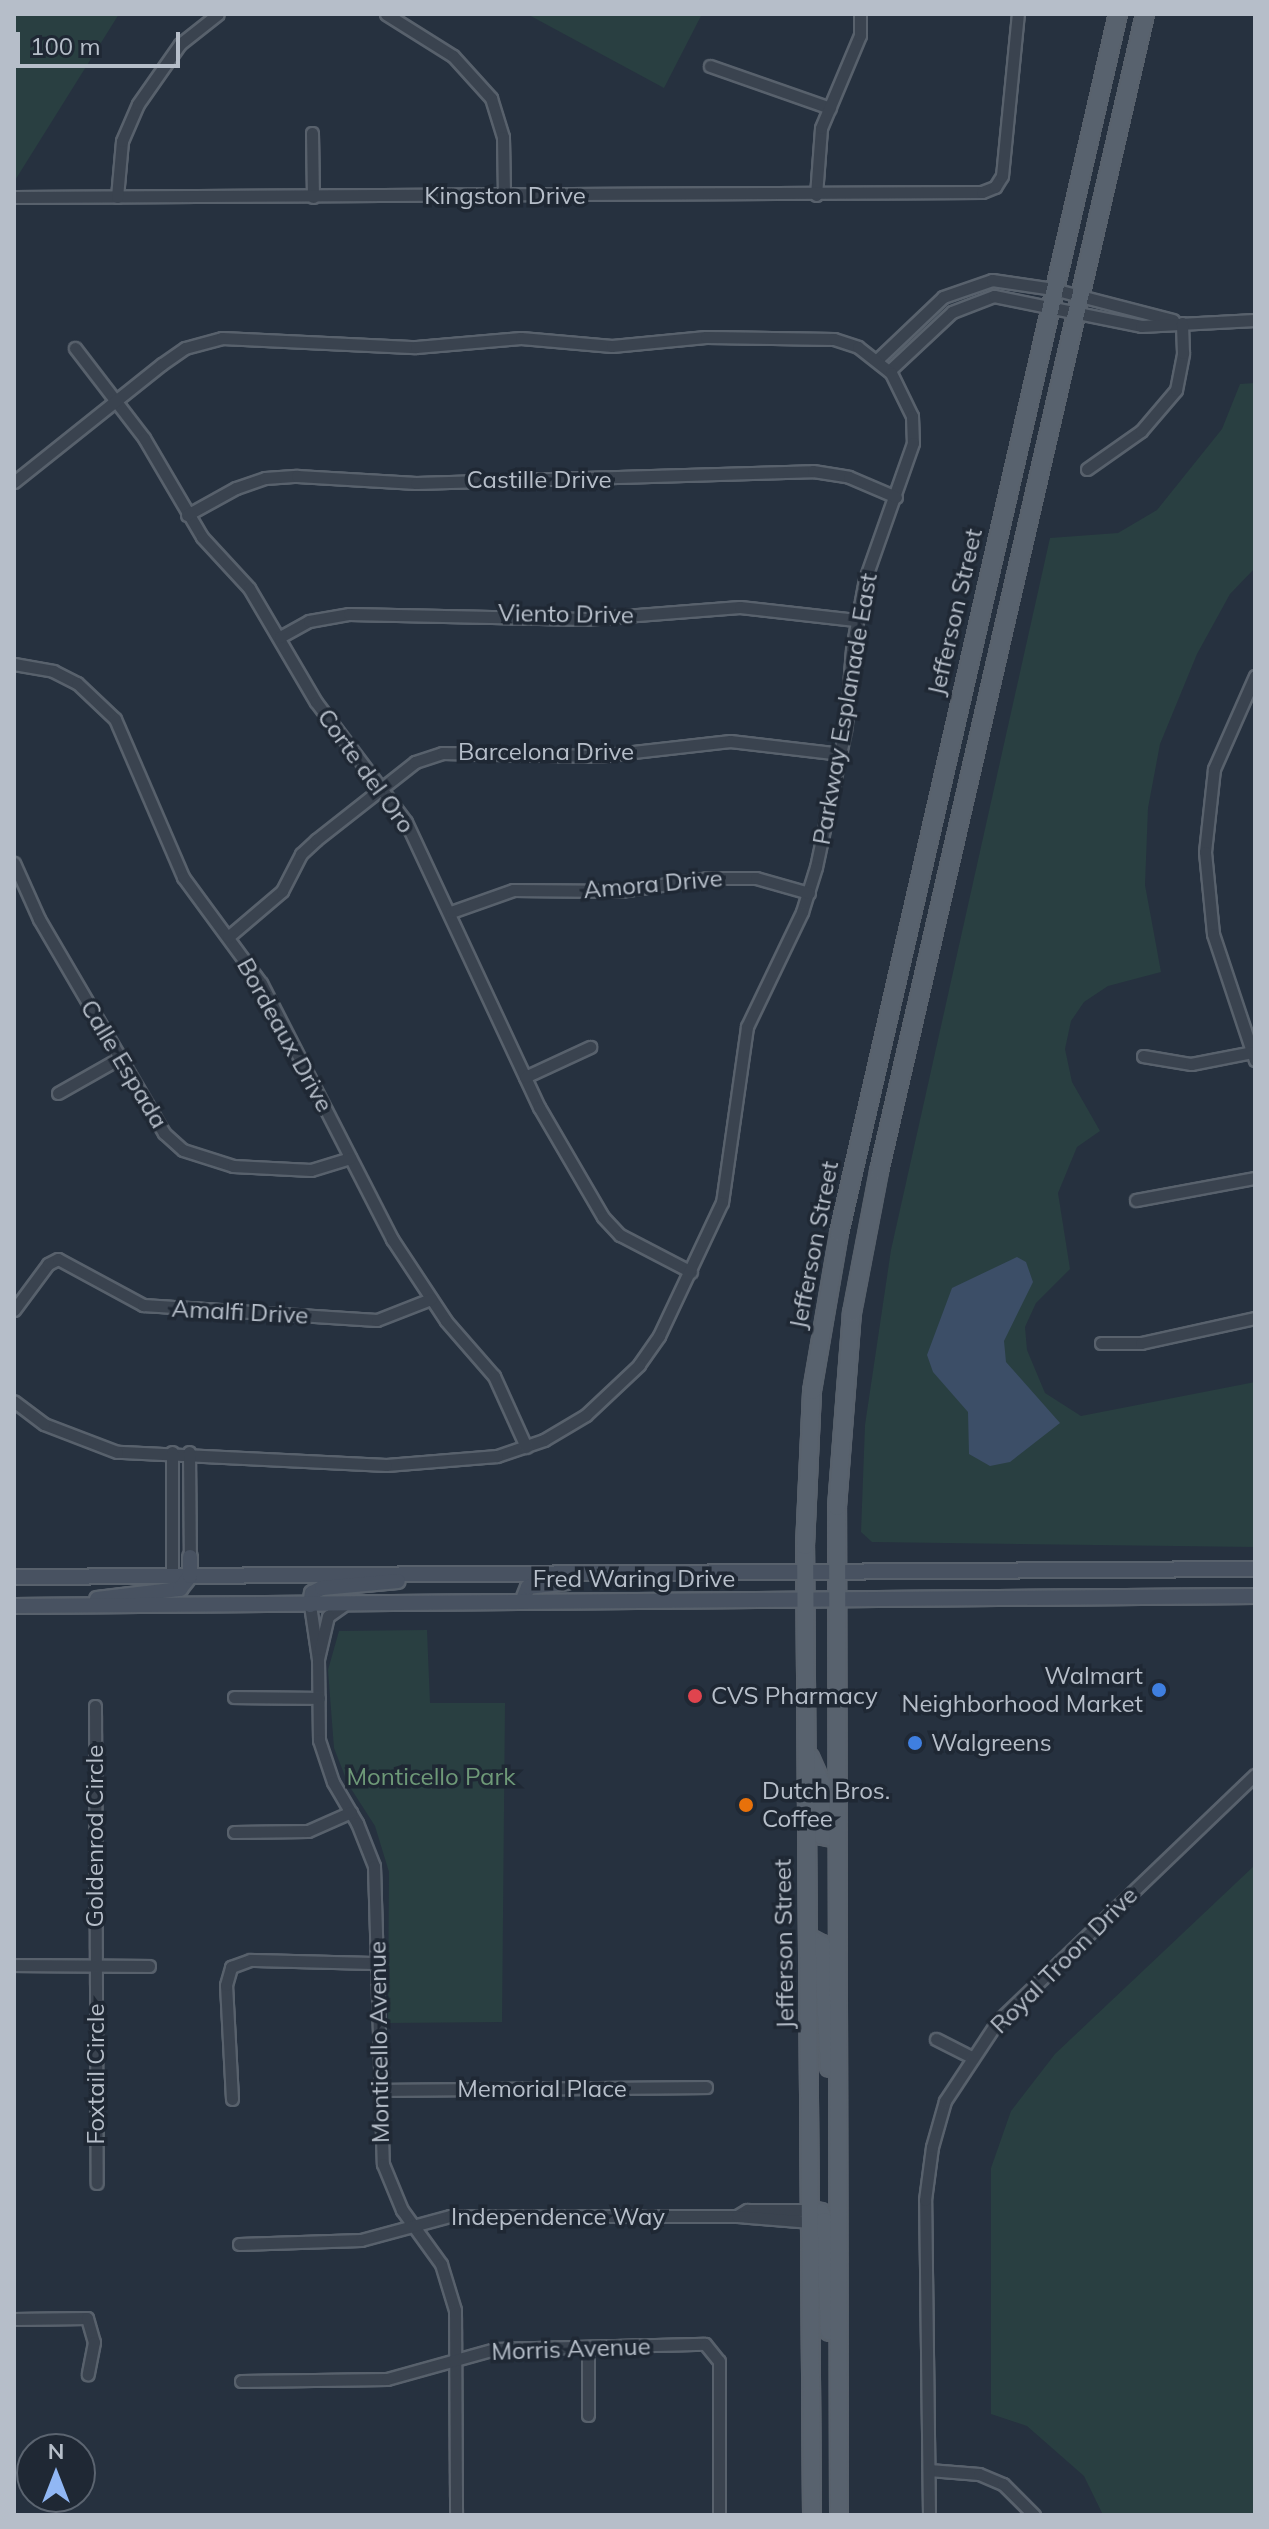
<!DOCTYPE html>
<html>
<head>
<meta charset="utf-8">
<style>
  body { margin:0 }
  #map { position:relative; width:1269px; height:2529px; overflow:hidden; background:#26313f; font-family:Mulish,sans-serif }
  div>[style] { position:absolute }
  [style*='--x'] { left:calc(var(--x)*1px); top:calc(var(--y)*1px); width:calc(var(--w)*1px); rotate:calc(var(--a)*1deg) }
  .green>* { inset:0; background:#293f41 }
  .water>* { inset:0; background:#3c4e67 }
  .roads { filter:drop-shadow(2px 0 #58616c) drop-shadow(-2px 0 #58616c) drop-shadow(0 2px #58616c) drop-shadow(0 -2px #58616c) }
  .street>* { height:11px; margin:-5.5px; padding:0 5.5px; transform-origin:5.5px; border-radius:5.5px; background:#3a434f }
  .secondary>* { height:14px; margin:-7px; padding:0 7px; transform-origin:7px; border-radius:7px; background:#485261 }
  .primary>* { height:16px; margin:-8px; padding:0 8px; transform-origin:8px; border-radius:8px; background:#58626e }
  .dots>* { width:22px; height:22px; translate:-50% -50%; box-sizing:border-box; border:4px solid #1f2834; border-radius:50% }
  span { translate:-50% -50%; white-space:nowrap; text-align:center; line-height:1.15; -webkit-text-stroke:7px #1f2834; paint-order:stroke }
  .street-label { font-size:24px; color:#b6bec9 }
  .poi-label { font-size:24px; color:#b6bec9 }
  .right { translate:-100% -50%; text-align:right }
  .left { translate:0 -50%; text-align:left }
  .park-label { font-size:24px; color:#6e9978 }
  .frame { position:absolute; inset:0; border:16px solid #b6bec9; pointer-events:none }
  .north { position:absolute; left:16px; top:2433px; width:80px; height:80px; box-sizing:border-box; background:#1f2834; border:2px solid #5b6470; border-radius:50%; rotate:0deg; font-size:22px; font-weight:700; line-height:32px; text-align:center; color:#b6bec9 }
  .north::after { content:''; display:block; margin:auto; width:28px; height:36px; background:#91b7f4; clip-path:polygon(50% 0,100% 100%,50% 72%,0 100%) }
  .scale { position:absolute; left:16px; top:32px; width:164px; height:36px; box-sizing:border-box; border:4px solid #b6bec9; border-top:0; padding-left:10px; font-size:24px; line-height:28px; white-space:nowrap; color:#b6bec9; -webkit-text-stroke:6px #1f2834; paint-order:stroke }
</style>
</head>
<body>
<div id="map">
  <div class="green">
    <div style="clip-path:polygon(14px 14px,119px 14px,14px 182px)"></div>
    <div style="clip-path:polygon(527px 14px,702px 14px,664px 88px)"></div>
    <div style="clip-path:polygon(1255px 383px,1255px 568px,1230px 594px,1197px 654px,1160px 744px,1148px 808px,1145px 885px,1161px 972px,1108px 986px,1084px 1002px,1071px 1021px,1065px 1049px,1072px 1082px,1100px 1131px,1077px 1147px,1058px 1193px,1070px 1269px,1036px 1303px,1025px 1327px,1027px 1350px,1045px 1393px,1081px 1416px,1255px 1382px,1255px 1547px,872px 1542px,861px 1532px,865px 1425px,891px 1250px,1050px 538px,1118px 533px,1157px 510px,1222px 429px,1240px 384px)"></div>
    <div style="clip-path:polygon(427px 1630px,430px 1703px,505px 1703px,502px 2022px,388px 2023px,389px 1872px,375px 1826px,348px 1784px,334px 1748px,328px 1670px,339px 1631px)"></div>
    <div style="clip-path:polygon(1255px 1865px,1255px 2515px,1103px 2515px,1084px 2476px,1027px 2426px,991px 2414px,991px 2168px,1011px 2111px,1055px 2054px)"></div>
  </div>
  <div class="water">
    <div style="clip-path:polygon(1017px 1257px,1026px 1262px,1033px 1282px,1004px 1341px,1006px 1362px,1060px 1423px,1010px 1462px,990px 1466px,969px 1454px,968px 1412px,933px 1372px,927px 1355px,952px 1288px)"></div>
  </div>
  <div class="roads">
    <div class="street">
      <div style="--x:386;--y:14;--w:79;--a:32.1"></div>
      <div style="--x:453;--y:56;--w:57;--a:47.9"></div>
      <div style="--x:491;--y:98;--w:41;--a:72.9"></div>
      <div style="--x:503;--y:137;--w:59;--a:89"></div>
      <div style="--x:710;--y:66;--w:127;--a:19.3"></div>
      <div style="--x:312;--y:133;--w:64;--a:89.1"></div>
      <div style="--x:816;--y:195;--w:67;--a:-85.7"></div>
      <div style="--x:821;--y:128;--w:101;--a:-67.2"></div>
      <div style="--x:860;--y:35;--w:21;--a:-90"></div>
      <div style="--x:14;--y:197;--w:968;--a:-0.3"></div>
      <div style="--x:982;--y:192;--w:14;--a:-21"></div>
      <div style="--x:995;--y:187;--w:13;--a:-58"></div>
      <div style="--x:1002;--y:176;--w:163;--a:-84.4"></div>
      <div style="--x:117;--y:197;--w:56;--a:-84.9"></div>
      <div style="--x:122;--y:141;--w:40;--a:-66.6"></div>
      <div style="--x:138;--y:104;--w:73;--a:-55"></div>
      <div style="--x:180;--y:44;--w:48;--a:-38.3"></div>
      <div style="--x:75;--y:348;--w:113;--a:52.5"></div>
      <div style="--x:144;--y:438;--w:115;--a:59.6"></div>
      <div style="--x:202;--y:537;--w:69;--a:47.3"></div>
      <div style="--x:249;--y:588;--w:132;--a:59.6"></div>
      <div style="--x:316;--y:702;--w:150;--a:53.1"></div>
      <div style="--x:406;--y:822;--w:315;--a:65"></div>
      <div style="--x:539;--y:1107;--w:127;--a:59.8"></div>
      <div style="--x:603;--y:1217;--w:25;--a:47"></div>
      <div style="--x:620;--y:1235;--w:80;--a:27.5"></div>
      <div style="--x:878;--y:359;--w:90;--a:-43.6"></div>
      <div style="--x:943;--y:297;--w:52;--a:-19.1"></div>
      <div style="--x:992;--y:280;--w:62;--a:8.4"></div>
      <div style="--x:1053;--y:289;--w:124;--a:14.5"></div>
      <div style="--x:889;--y:371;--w:86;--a:-43.1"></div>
      <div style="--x:952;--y:312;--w:45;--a:-20.9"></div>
      <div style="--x:994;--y:296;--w:150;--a:11.5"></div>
      <div style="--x:1141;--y:326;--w:114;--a:-3"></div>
      <div style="--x:1087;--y:469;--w:66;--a:-35.1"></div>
      <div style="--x:1141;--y:431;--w:54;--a:-49.5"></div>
      <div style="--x:1176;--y:390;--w:38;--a:-79"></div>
      <div style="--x:1183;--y:353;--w:30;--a:-92"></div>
      <div style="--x:14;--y:482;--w:189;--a:-38.6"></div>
      <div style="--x:162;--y:364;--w:28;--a:-35"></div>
      <div style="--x:185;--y:348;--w:38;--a:-15"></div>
      <div style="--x:222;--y:338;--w:194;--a:2.7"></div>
      <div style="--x:416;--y:347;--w:105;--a:-4.9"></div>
      <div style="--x:521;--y:338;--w:91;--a:5"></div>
      <div style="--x:612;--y:346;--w:94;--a:-5.5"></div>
      <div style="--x:706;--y:337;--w:128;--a:0.9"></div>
      <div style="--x:834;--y:339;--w:25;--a:18"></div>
      <div style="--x:858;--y:347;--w:42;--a:38.2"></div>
      <div style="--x:891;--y:373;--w:48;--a:64"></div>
      <div style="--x:912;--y:416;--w:27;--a:88"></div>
      <div style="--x:913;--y:443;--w:144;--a:109.4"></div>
      <div style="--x:865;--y:579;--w:71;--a:100.5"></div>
      <div style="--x:852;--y:649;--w:77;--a:94.5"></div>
      <div style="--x:846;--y:726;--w:144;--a:102"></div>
      <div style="--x:816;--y:867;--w:47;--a:107.3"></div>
      <div style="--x:802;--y:912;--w:127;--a:115.6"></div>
      <div style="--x:747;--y:1027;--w:177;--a:98.1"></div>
      <div style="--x:722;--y:1202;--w:148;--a:115.2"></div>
      <div style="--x:659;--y:1336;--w:35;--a:125"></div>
      <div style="--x:639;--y:1365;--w:73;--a:136.7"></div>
      <div style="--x:586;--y:1415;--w:49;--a:149.2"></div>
      <div style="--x:544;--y:1440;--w:50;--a:161.2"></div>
      <div style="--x:497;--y:1456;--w:111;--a:175.4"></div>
      <div style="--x:386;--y:1465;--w:269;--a:-177.2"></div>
      <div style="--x:117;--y:1452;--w:78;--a:-159"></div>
      <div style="--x:44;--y:1424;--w:38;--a:-143"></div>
      <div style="--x:187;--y:515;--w:56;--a:-28.9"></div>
      <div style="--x:236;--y:488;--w:31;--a:-19"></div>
      <div style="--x:265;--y:478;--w:32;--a:-4"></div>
      <div style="--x:297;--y:476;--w:119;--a:3.4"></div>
      <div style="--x:416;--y:483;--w:397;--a:-1.7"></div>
      <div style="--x:813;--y:471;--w:36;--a:9"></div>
      <div style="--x:849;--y:477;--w:51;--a:23.1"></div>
      <div style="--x:280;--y:637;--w:33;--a:-29"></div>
      <div style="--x:309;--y:621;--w:41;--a:-9.9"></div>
      <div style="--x:349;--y:614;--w:237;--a:1.2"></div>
      <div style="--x:586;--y:619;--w:154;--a:-4.5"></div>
      <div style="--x:740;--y:607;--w:117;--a:6.4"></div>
      <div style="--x:14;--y:664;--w:40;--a:10"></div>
      <div style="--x:53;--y:671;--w:27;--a:27"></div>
      <div style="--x:77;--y:683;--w:52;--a:43.5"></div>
      <div style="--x:115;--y:719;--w:172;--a:66.7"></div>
      <div style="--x:183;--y:877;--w:132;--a:53.7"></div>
      <div style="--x:261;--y:983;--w:288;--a:62.9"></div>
      <div style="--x:392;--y:1239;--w:98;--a:56.6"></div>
      <div style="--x:446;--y:1321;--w:73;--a:48.9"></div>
      <div style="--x:494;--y:1376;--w:78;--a:65.7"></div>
      <div style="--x:1255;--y:676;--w:102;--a:113.8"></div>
      <div style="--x:1214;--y:769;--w:83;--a:96.2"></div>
      <div style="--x:1205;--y:852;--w:82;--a:84.4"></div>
      <div style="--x:1213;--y:934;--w:133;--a:71.6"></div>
      <div style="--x:14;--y:863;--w:61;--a:65.9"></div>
      <div style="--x:39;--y:919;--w:248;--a:59.7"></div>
      <div style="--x:164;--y:1133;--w:25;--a:42"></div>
      <div style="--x:183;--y:1150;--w:52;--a:17.7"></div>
      <div style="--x:233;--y:1166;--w:78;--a:2.9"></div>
      <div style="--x:311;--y:1170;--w:41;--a:-17.1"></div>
      <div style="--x:451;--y:912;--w:66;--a:-19.5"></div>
      <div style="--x:513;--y:890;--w:107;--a:0.5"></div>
      <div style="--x:620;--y:891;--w:90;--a:-8.3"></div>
      <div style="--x:709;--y:878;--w:47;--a:0"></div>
      <div style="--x:756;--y:878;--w:55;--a:15.8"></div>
      <div style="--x:228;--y:937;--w:71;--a:-40.4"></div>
      <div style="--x:282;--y:891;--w:42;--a:-62.8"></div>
      <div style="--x:301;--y:854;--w:21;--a:-43"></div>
      <div style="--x:316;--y:840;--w:126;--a:-38.2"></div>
      <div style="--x:415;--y:762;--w:28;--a:-18"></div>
      <div style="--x:442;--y:753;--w:156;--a:1.1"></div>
      <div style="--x:598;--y:756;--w:133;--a:-6.5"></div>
      <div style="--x:730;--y:741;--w:112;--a:6.7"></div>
      <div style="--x:1143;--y:1056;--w:49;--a:9.5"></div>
      <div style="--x:1191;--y:1064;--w:62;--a:-11.1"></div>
      <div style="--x:525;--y:1077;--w:72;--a:-24.8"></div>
      <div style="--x:58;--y:1093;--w:69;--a:-29.5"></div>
      <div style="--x:1136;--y:1200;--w:121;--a:-10.5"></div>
      <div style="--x:14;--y:1310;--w:57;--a:-53.5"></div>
      <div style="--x:48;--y:1264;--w:11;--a:-27"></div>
      <div style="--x:58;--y:1259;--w:97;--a:28.4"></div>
      <div style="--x:143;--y:1305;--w:234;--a:3.7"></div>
      <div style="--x:377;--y:1320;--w:58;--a:-21.3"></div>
      <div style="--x:1101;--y:1343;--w:40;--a:0"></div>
      <div style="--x:1141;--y:1343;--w:117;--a:-12.4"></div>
      <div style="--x:189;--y:1452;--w:105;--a:89.5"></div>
      <div style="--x:172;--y:1576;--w:124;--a:-90"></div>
      <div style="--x:310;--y:1605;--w:55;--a:81.6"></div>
      <div style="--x:344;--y:1605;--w:19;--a:145"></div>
      <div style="--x:328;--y:1616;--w:44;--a:103.1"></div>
      <div style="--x:318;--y:1659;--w:81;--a:89.3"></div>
      <div style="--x:319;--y:1740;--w:44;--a:71.6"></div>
      <div style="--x:333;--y:1782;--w:48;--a:59.7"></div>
      <div style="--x:357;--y:1823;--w:46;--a:68.4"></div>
      <div style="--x:374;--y:1866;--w:298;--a:88.3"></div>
      <div style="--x:383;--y:2164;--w:50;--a:67.6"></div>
      <div style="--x:402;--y:2210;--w:67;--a:54.2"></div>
      <div style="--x:441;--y:2264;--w:48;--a:73.1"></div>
      <div style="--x:455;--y:2310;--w:205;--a:89.7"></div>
      <div style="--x:234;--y:1697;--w:85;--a:0.7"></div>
      <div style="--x:95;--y:1706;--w:477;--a:89.8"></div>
      <div style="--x:234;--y:1832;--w:74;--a:-0.8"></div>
      <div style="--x:308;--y:1831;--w:47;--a:-23.8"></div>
      <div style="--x:14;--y:1965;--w:135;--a:0.4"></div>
      <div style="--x:936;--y:2039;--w:39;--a:27"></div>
      <div style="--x:378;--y:2090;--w:328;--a:-0.5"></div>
      <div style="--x:232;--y:2099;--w:114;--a:-93"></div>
      <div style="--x:226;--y:1985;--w:19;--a:-74"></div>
      <div style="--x:231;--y:1967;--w:20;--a:-20"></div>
      <div style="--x:250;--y:1960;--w:127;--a:1.4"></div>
      <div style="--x:737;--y:2216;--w:12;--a:-31"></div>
      <div style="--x:747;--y:2210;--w:64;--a:0"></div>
      <div style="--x:239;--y:2244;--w:122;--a:-1.9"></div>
      <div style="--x:361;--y:2240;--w:92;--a:-15.1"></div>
      <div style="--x:450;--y:2216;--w:287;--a:0"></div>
      <div style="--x:737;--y:2216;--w:74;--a:4.6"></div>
      <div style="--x:14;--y:2319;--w:73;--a:-0.8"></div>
      <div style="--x:87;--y:2318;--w:25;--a:74"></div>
      <div style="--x:94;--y:2342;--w:33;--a:101"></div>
      <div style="--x:588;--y:2348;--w:67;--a:90"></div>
      <div style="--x:241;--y:2381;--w:146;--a:-0.8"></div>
      <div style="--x:387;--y:2379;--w:112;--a:-15.5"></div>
      <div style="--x:495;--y:2349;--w:210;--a:-1.4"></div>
      <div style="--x:705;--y:2344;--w:22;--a:51"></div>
      <div style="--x:719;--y:2361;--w:154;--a:90"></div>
      <div style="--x:929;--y:2470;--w:50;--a:4.6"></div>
      <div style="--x:979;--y:2474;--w:26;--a:23"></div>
      <div style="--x:1003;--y:2484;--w:44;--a:45"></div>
      <div style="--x:929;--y:2515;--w:315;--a:-90.7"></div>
      <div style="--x:925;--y:2200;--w:53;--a:-82.5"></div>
      <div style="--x:932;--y:2147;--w:48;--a:-74.2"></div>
      <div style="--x:945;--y:2101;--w:95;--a:-56.6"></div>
      <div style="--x:997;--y:2022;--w:357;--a:-43.8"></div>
    </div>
    <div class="secondary">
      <div style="--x:14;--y:1577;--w:1241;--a:-0.37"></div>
      <div style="--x:97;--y:1599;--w:84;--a:-6.9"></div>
      <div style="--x:180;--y:1589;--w:16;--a:-52"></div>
      <div style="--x:190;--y:1576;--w:19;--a:-90"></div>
      <div style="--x:522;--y:1602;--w:16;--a:-68"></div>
      <div style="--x:528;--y:1587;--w:38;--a:-7"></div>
      <div style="--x:310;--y:1605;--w:12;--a:-81"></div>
      <div style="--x:312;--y:1593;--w:11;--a:-27"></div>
      <div style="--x:322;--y:1588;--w:76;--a:-5.3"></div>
      <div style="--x:14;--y:1606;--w:1241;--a:-0.46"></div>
    </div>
    <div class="primary">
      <div style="--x:810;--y:1757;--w:27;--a:66"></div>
      <div style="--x:821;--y:1782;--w:54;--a:88.9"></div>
      <div style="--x:822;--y:1836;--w:15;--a:11"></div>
      <div style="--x:808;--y:1937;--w:16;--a:27"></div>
      <div style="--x:822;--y:1944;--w:124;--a:86.8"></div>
      <div style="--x:811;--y:2210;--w:10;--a:11"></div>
      <div style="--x:821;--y:2212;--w:9;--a:72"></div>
      <div style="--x:824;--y:2221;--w:111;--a:87.4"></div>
      <div style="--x:812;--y:2515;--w:969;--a:-90.41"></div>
      <div style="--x:805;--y:1546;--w:155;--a:-87.4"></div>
      <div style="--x:812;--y:1391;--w:160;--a:-80.3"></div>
      <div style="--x:839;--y:1233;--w:1251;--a:-77.11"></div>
      <div style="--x:839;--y:2515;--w:1008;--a:-90.11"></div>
      <div style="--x:837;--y:1507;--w:195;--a:-85.6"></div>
      <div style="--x:852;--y:1313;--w:145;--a:-79.2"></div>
      <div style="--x:879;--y:1171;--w:1187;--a:-77.05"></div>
    </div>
  </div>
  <div class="dots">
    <div style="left:1159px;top:1690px;background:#3f7fe0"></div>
    <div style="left:695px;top:1696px;background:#e0444e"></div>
    <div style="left:915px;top:1743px;background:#3f7fe0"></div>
    <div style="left:746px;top:1805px;background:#e8710a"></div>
  </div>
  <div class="street-label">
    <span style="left:505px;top:196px">Kingston Drive</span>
    <span style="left:539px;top:480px">Castille Drive</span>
    <span style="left:955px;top:612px;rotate:-77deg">Jefferson Street</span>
    <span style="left:566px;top:614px;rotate:1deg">Viento Drive</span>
    <span style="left:845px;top:709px;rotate:-80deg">Parkway Esplanade East</span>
    <span style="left:546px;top:752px">Barcelona Drive</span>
    <span style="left:366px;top:771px;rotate:54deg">Corte del Oro</span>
    <span style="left:653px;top:884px;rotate:-5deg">Amora Drive</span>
    <span style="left:285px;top:1035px;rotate:61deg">Bordeaux Drive</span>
    <span style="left:124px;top:1064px;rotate:59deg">Calle Espada</span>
    <span style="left:814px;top:1245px;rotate:-79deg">Jefferson Street</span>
    <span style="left:240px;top:1312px;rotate:3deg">Amalfi Drive</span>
    <span style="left:634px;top:1579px">Fred Waring Drive</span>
    <span style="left:95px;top:1836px;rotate:-90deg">Goldenrod Circle</span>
    <span style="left:784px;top:1944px;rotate:-91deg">Jefferson Street</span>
    <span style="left:1064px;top:1960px;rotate:-45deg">Royal Troon Drive</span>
    <span style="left:379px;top:2042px;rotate:-91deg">Monticello Avenue</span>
    <span style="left:96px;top:2074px;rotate:-90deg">Foxtail Circle</span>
    <span style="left:542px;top:2089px">Memorial Place</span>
    <span style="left:558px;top:2217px">Independence Way</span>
    <span style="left:571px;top:2349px;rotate:-2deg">Morris Avenue</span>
  </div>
  <div class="poi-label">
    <span class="right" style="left:1143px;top:1690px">Walmart<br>Neighborhood Market</span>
    <span class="left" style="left:711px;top:1696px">CVS Pharmacy</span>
    <span class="left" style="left:931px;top:1743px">Walgreens</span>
    <span class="left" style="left:762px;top:1805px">Dutch Bros.<br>Coffee</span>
  </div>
  <div class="park-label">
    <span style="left:431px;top:1777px">Monticello Park</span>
  </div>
  <div class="frame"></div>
  <div class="north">N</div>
  <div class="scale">100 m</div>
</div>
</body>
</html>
